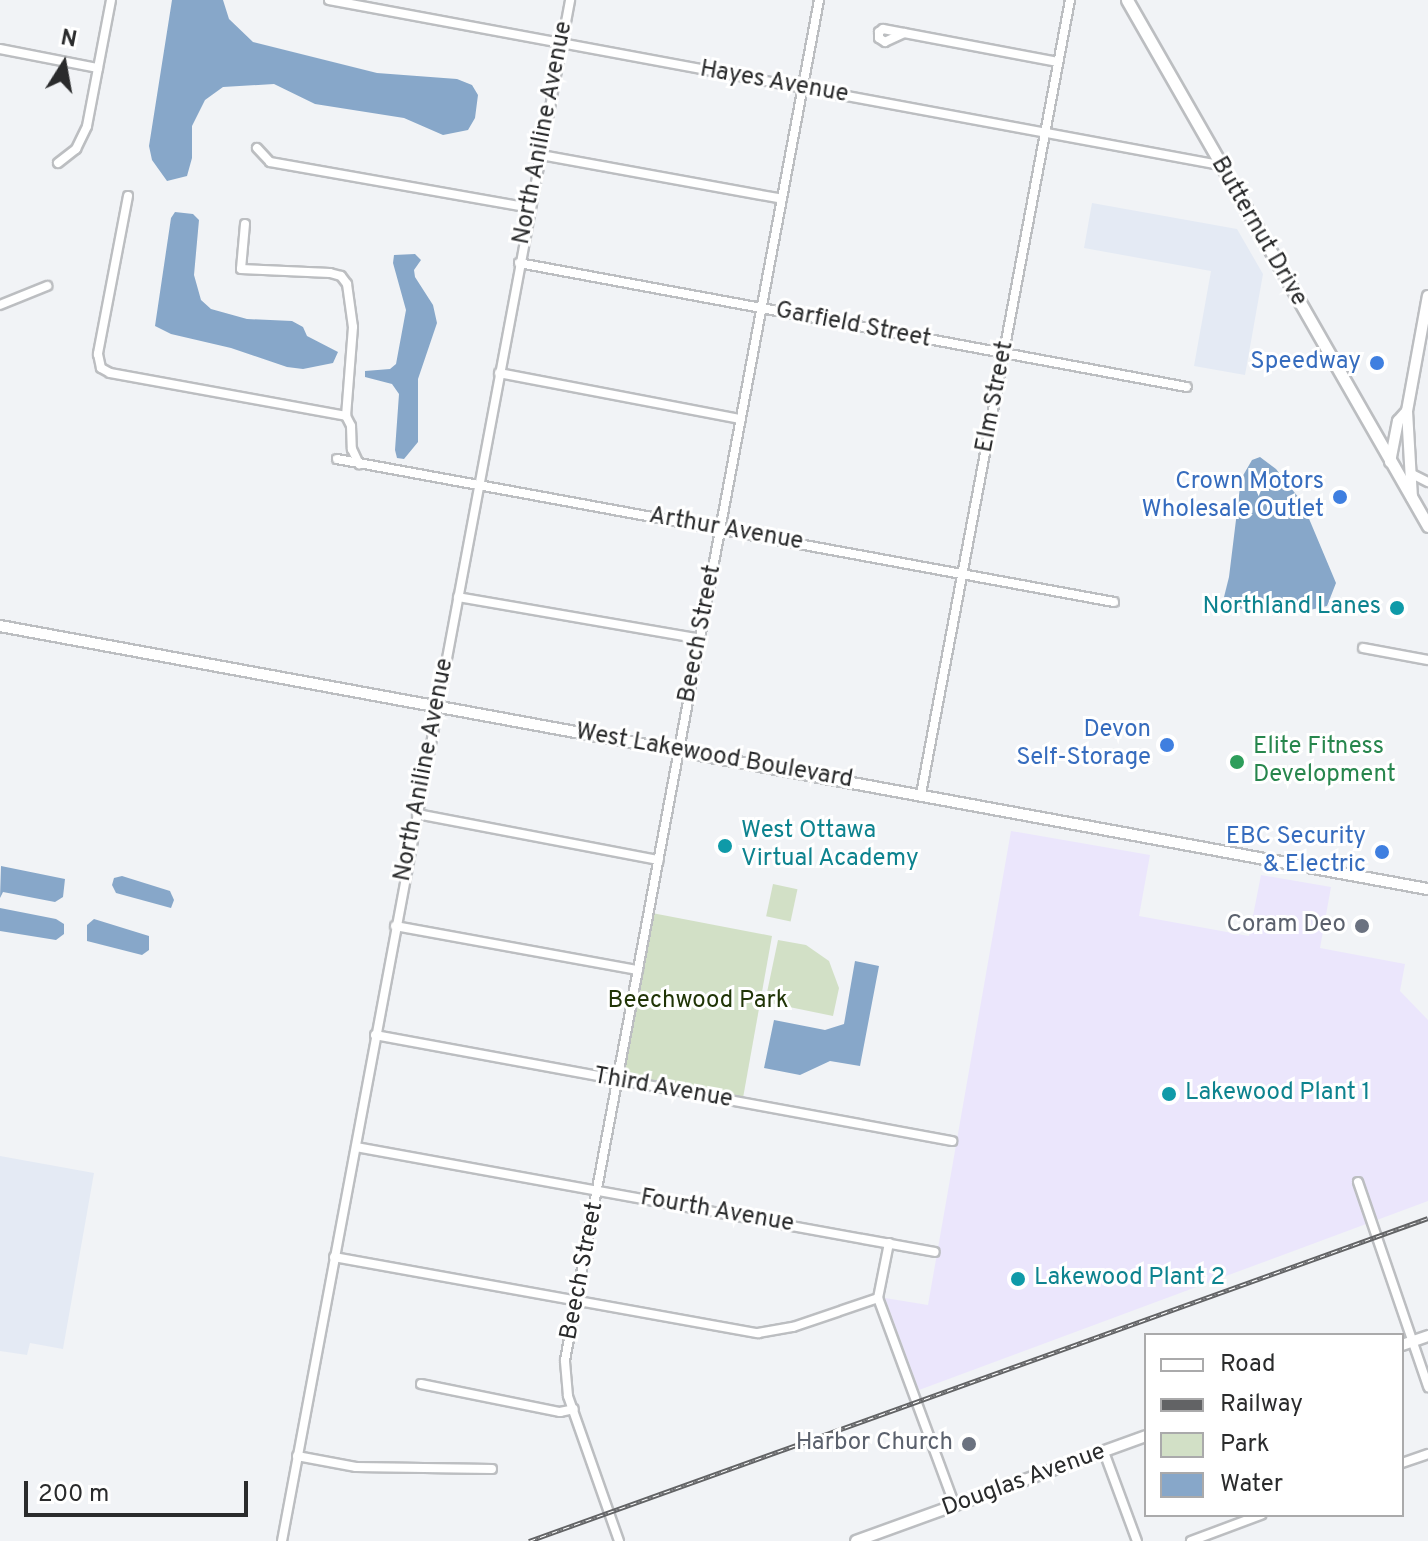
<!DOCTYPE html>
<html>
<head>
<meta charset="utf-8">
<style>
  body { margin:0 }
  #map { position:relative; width:1428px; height:1541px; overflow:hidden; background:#f1f3f6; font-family:Overpass,sans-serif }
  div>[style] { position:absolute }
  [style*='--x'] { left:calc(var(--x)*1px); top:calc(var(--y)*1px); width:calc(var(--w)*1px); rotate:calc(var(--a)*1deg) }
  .built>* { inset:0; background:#e4eaf4 }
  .industrial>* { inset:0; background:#ebe6fc }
  .green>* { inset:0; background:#d2e0c6; transform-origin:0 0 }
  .water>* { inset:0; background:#87a7c9 }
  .roads { filter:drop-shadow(2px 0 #bcbec1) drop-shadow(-2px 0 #bcbec1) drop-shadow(0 2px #bcbec1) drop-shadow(0 -2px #bcbec1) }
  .minor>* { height:8px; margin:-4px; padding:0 4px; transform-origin:4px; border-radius:4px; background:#fff }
  .tertiary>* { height:10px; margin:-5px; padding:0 5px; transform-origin:5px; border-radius:5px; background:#fff }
  .secondary>* { height:11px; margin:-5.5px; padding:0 5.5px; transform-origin:5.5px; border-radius:5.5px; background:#fff }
  .rail>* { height:5px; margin-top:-2.5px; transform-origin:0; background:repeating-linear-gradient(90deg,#fff 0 6px,#626365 0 12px); box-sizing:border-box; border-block:2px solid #626365 }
  .dots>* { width:22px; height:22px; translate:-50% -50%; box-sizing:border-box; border:4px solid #fff; border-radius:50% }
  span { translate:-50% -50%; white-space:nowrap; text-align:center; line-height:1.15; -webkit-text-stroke:6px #fff; paint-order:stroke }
  .street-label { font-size:24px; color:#2a2b2c }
  .shop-label { font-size:24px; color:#366cbe }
  .right { translate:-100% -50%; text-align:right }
  .culture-label { font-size:24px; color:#0d838f }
  .left { translate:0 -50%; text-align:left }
  .leisure-label { font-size:24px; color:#27864d }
  .worship-label { font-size:24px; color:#5b616d }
  .park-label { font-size:24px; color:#203406 }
  .legend { position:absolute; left:1144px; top:1333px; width:260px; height:184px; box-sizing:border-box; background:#fff; border:2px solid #aaaaab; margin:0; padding:10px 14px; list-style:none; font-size:24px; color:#2a2b2c }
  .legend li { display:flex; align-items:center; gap:16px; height:40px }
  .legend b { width:40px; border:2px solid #aaaaab }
  .north { position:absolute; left:24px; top:24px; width:80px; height:80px; -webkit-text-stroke:6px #fff; paint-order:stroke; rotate:11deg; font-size:22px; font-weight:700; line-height:32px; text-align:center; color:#2a2b2c }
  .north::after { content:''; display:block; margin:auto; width:28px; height:36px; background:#2a2b2c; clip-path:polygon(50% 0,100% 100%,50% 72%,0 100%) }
  .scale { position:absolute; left:24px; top:1481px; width:224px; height:36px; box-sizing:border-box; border:4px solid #2a2b2c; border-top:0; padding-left:10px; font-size:24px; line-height:28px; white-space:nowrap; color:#2a2b2c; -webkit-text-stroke:6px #fff; paint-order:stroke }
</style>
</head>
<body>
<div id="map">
  <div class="built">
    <div style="clip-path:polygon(1092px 203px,1237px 229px,1263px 274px,1245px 375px,1194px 366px,1211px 271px,1084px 248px)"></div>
    <div style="clip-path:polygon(0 1156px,94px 1173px,63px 1349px,30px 1343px,27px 1355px,0 1351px)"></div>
  </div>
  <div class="industrial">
    <div style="clip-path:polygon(1011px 831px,1150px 855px,1139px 916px,1249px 936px,1261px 875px,1331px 887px,1320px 948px,1405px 964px,1400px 991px,1428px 1020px,1428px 1201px,919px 1390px,885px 1298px,928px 1305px)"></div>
  </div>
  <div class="green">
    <div style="left:773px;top:884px;width:25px;height:33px;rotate:12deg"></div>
    <div style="clip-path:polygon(652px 913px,772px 936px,743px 1098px,632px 1078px,624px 1072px)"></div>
    <div style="clip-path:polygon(778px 940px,806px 945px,829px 961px,839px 988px,833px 1016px,765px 1002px)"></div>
  </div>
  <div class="water">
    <div style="clip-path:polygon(172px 0,223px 0,229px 19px,253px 42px,377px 73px,457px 79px,472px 85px,478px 95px,475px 118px,468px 130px,443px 135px,404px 118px,315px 104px,274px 84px,223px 87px,205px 100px,192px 126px,192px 158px,187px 176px,167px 181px,152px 160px,149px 146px)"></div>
    <div style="clip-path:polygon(175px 212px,193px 214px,199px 220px,194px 275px,201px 300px,211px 309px,247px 319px,292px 321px,303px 327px,307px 336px,338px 352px,333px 363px,303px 369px,287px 367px,231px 348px,171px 334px,155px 326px,171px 218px)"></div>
    <div style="clip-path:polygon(415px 254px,421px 260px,414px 270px,415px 277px,433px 305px,437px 323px,418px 379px,418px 442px,404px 459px,397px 458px,395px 450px,399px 394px,392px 384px,365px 377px,365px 371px,390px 369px,396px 364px,406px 310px,393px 263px,394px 255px)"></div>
    <div style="clip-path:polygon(1260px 457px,1276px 469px,1302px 502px,1336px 583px,1327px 606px,1293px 614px,1268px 614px,1222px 605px,1229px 577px,1241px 479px,1252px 460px)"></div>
    <div style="clip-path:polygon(1px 866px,65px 879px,63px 897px,55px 902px,3px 892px,0 898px)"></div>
    <div style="clip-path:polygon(122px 876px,170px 891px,174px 900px,171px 908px,116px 893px,112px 885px,114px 878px)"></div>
    <div style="clip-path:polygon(0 908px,56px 919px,64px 924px,64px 934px,56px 940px,0 931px)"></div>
    <div style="clip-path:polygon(94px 919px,149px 936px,149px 950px,142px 955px,87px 941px,87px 925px)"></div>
    <div style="clip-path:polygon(855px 961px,879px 966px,860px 1066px,830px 1061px,800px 1075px,764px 1068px,774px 1020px,825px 1030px,844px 1024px)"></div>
  </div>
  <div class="roads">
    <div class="minor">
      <div style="--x:329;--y:0;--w:905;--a:10.5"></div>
      <div style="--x:904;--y:33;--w:21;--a:155"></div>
      <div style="--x:885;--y:42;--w:7;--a:-146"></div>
      <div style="--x:879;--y:38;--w:6;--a:-90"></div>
      <div style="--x:879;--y:32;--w:5;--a:-37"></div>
      <div style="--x:883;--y:29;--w:178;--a:10.7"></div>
      <div style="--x:0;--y:49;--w:100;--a:11"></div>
      <div style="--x:257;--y:148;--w:19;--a:47"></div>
      <div style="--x:270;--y:162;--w:264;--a:10"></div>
      <div style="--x:541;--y:155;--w:245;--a:10.3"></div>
      <div style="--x:58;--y:163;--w:23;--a:-38"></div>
      <div style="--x:76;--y:149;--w:25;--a:-64"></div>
      <div style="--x:87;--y:126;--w:128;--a:-79.2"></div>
      <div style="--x:128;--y:196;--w:161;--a:100.8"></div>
      <div style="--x:98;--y:354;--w:14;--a:78"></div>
      <div style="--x:101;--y:368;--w:10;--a:29"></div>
      <div style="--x:110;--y:373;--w:240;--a:10.3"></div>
      <div style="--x:245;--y:224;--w:45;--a:95.1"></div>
      <div style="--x:241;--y:269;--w:89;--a:2.6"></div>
      <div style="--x:330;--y:273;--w:11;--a:15"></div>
      <div style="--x:341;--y:276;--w:10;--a:53"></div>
      <div style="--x:347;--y:284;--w:43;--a:82.1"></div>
      <div style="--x:353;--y:327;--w:89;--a:94.5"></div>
      <div style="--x:346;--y:416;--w:11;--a:63"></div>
      <div style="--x:351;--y:426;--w:23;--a:88"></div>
      <div style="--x:352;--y:449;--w:17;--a:65"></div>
      <div style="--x:519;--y:263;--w:679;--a:10.52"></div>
      <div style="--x:0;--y:305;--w:51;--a:-22"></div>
      <div style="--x:499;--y:373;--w:246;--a:10.8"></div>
      <div style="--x:337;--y:459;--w:790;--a:10.43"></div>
      <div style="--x:1412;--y:474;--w:18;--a:27"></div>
      <div style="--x:458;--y:597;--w:246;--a:9.8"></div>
      <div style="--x:1363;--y:648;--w:66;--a:10.5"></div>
      <div style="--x:921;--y:794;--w:808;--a:-79.37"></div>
      <div style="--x:417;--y:814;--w:246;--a:10.8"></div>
      <div style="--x:395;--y:926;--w:247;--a:10.3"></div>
      <div style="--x:375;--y:1035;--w:587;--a:10.41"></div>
      <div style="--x:356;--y:1147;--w:588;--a:10.28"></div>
      <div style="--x:1358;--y:1182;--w:217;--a:71.1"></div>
      <div style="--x:889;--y:1243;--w:56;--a:101.3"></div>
      <div style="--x:878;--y:1298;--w:222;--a:69.7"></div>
      <div style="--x:334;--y:1257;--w:431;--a:10.2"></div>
      <div style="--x:758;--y:1333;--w:36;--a:-10"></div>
      <div style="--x:793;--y:1327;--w:90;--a:-18.8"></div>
      <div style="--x:421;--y:1384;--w:142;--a:11.4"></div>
      <div style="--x:560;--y:1412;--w:14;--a:-12"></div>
      <div style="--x:1104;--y:1452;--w:95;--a:69.7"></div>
      <div style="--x:297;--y:1456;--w:60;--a:10.6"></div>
      <div style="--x:356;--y:1467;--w:136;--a:0.8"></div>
      <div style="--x:1402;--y:1463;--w:28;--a:-19"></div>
      <div style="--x:282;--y:1541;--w:1568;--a:-79.41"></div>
      <div style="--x:619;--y:1541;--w:154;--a:-109.4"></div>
      <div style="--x:568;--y:1396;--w:36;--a:-95"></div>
      <div style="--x:565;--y:1360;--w:1384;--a:-79.42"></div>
      <div style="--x:1191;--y:1541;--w:75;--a:-20.4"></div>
    </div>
    <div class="tertiary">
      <div style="--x:1390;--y:462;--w:42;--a:-79"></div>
      <div style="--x:1398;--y:421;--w:13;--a:-48"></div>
      <div style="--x:1412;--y:498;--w:87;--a:-93.3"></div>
      <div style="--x:1407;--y:411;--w:117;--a:-79.7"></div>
      <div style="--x:0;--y:626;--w:1452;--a:10.44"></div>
      <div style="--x:1402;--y:1345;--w:28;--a:-19"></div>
      <div style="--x:856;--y:1541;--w:308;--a:-19.9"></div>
    </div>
    <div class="secondary">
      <div style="--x:1127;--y:0;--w:606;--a:60.22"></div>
    </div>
  </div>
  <div class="rail">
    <div style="--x:529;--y:1541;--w:955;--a:-19.76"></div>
  </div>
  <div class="dots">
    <div style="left:1377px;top:363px;background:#3f7fe0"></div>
    <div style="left:1340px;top:497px;background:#3f7fe0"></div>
    <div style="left:1397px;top:608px;background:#0f9aa8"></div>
    <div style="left:1167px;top:745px;background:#3f7fe0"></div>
    <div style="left:1237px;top:762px;background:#2e9e5b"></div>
    <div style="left:725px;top:846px;background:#0f9aa8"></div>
    <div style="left:1382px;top:852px;background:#3f7fe0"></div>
    <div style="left:1362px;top:926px;background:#6b7280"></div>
    <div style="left:1169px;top:1094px;background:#0f9aa8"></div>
    <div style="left:1018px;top:1279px;background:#0f9aa8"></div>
    <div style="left:969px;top:1444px;background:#6b7280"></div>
  </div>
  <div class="street-label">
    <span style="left:774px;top:83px;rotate:10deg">Hayes Avenue</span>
    <span style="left:544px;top:133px;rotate:-79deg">North Aniline Avenue</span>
    <span style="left:1258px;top:232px;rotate:60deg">Butternut Drive</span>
    <span style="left:853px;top:326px;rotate:11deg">Garfield Street</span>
    <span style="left:996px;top:397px;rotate:-79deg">Elm Street</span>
    <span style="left:726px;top:530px;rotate:10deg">Arthur Avenue</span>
    <span style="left:701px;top:634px;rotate:-79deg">Beech Street</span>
    <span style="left:714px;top:757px;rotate:10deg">West Lakewood Boulevard</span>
    <span style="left:425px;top:770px;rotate:-79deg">North Aniline Avenue</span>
    <span style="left:663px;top:1089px;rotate:10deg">Third Avenue</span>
    <span style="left:717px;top:1212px;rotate:10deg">Fourth Avenue</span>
    <span style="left:583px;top:1271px;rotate:-79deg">Beech Street</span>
    <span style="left:1024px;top:1481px;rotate:-20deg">Douglas Avenue</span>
  </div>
  <div class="shop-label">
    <span class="right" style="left:1361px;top:363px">Speedway</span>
    <span class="right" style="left:1324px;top:497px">Crown Motors<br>Wholesale Outlet</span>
    <span class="right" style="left:1151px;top:745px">Devon<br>Self-Storage</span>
    <span class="right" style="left:1366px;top:852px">EBC Security<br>&amp; Electric</span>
  </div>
  <div class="culture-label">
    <span class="right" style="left:1381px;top:608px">Northland Lanes</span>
    <span class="left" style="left:741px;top:846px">West Ottawa<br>Virtual Academy</span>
    <span class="left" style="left:1185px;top:1094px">Lakewood Plant 1</span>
    <span class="left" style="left:1034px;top:1279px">Lakewood Plant 2</span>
  </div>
  <div class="leisure-label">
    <span class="left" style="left:1253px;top:762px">Elite Fitness<br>Development</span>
  </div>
  <div class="worship-label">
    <span class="right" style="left:1346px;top:926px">Coram Deo</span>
    <span class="right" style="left:953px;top:1444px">Harbor Church</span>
  </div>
  <div class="park-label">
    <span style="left:698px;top:1002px">Beechwood Park</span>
  </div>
  <ul class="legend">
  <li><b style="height:10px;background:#fff"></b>Road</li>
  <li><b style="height:10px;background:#626365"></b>Railway</li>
  <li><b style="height:22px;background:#d2e0c6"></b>Park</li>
  <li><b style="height:22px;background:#87a7c9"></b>Water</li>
  </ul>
  <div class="north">N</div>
  <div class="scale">200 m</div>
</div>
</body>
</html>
